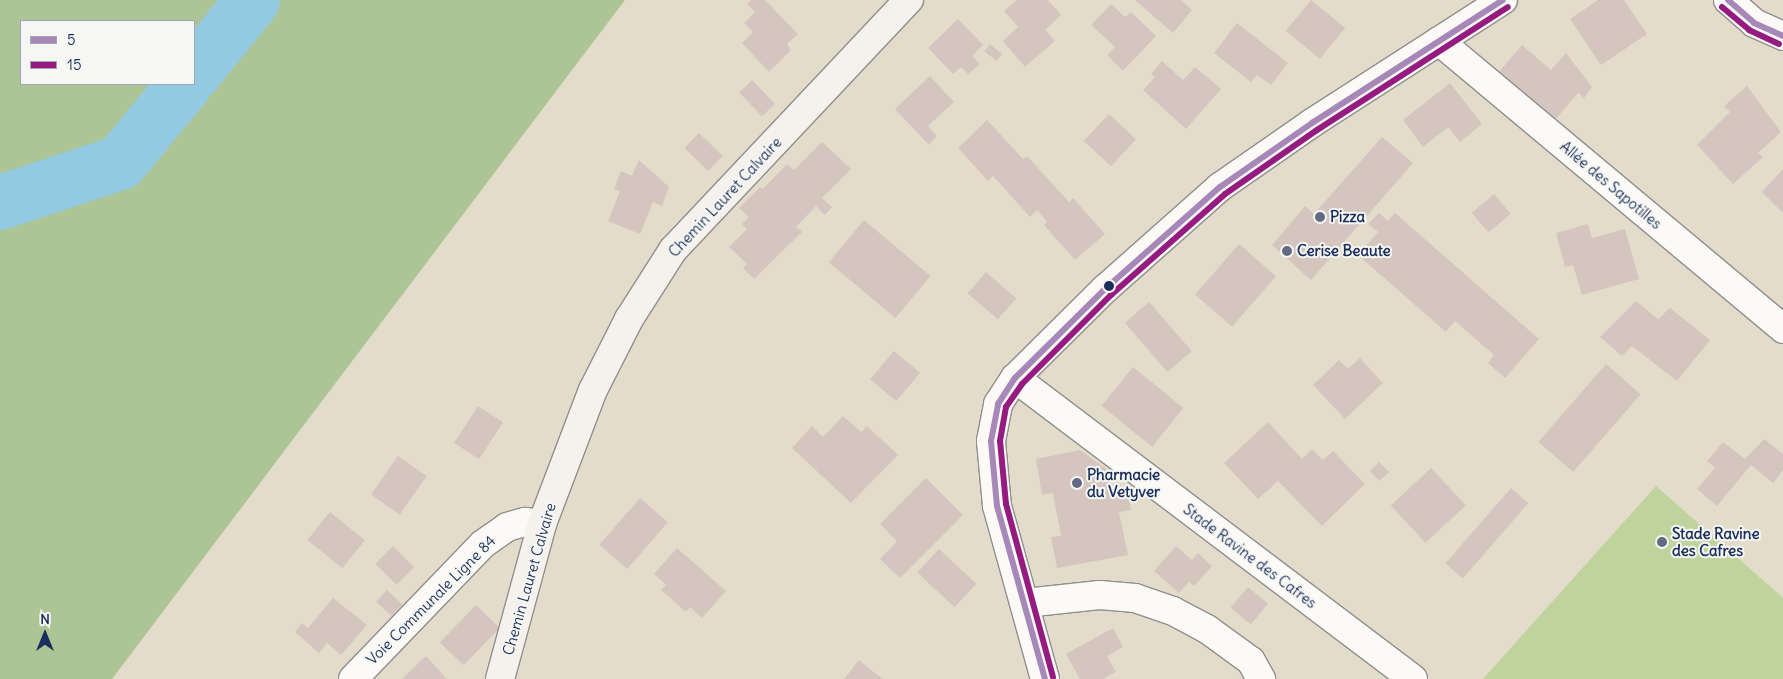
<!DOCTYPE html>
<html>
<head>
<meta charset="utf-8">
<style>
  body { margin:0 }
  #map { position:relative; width:1783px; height:679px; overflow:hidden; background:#e4dcca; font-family:Delius,sans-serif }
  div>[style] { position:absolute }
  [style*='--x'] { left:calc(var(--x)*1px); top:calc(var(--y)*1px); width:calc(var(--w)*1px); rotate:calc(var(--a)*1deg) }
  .green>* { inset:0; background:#bfd39d }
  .forest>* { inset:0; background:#adc495 }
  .river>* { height:55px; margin:-27.5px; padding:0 27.5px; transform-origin:27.5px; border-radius:27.5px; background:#93cae2 }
  .building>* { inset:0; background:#d4c6be; transform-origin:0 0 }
  .roads { filter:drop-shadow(1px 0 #908f8e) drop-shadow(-1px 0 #908f8e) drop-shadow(0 1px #908f8e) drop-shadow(0 -1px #908f8e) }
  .minor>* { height:28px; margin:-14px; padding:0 14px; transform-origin:14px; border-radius:14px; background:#fbfaf7 }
  .secondary>* { height:28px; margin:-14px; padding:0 14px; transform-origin:14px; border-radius:14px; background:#f5f1ec }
  .bus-1>* { height:6px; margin:-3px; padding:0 3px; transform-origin:3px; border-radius:3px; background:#a787b8 }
  .bus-2>* { height:6px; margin:-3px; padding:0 3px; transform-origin:3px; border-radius:3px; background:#951b81 }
  .dots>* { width:14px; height:14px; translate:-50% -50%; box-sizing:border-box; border:2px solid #f6f6f2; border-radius:50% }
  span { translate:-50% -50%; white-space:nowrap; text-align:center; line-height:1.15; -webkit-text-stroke:4px #f6f6f2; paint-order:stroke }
  .street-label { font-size:15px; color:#1b2f5e }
  .poi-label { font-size:15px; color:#1b2f5e; font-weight:700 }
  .left { translate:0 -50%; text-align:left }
  .legend { position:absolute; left:20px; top:20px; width:175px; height:65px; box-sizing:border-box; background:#f6f6f2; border:1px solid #9ea6b7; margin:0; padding:6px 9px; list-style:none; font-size:15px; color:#1b2f5e }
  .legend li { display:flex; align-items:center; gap:10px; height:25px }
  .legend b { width:25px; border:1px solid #9ea6b7 }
  .north { position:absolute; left:20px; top:609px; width:50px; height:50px; -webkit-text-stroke:4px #f6f6f2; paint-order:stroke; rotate:0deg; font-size:14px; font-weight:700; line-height:20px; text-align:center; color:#1b2f5e }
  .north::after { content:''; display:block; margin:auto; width:18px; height:22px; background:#1b2f5e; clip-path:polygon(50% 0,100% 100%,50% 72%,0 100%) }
</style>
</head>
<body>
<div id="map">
  <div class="green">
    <div style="clip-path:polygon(1656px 486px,1783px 598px,1783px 679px,1483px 679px)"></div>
  </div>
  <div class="forest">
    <div style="clip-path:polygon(evenodd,0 0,625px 0,112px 679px,0 679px,0 0,21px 21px,194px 21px,194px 84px,21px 84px,21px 21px)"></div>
  </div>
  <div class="river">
    <div style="--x:194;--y:72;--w:92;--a:-51.1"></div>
    <div style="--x:0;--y:202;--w:126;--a:-18.4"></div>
    <div style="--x:120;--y:162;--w:101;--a:-50.6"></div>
  </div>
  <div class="building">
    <div style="clip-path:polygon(751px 0,765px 0,798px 34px,787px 44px,791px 50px,769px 72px,742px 43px,753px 32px,744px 23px,755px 12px,747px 4px)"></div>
    <div style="clip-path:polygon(1017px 0,1048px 0,1061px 15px,1045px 30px,1055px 41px,1025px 67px,1003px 41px,1018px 27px,1004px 11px)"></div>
    <div style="clip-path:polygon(1135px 0,1181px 0,1192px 10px,1173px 33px)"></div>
    <div style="left:1311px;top:0;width:44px;height:40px;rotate:39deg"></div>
    <div style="clip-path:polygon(1598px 0,1624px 0,1647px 34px,1601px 65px,1570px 19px)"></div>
    <div style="clip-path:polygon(1111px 4px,1125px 17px,1131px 12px,1156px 36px,1123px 71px,1107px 55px,1115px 47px,1091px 25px)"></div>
    <div style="clip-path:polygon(958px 19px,983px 45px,972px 56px,980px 64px,968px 74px,961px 67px,953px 74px,928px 48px)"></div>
    <div style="clip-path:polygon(1237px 23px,1288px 63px,1271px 85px,1257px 75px,1251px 82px,1214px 53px)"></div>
    <div style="left:990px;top:44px;width:16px;height:9px;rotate:40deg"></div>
    <div style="clip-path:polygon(1522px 45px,1551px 70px,1566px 53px,1592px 87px,1584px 98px,1578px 93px,1553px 122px,1497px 74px)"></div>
    <div style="clip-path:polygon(1162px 61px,1183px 80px,1195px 67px,1221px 89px,1186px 129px,1143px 90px,1155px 77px,1151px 74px)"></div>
    <div style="clip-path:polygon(930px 76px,954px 102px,928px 126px,937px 136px,929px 145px,895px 109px)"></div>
    <div style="left:752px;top:80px;width:33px;height:18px;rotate:46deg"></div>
    <div style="clip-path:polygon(1450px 83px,1482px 124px,1460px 142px,1448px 127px,1423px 147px,1403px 120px)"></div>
    <div style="clip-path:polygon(1747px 86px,1781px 132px,1758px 153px,1763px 157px,1733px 184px,1697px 145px,1730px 112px,1724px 106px)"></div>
    <div style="left:1109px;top:114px;width:37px;height:37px;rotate:43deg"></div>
    <div style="clip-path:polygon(987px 120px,1023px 159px,1027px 156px,1069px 202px,1073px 198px,1105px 234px,1075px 260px,1044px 225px,1047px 222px,1037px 210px,1030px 217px,993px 176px,988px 181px,958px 148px)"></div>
    <div style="left:699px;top:133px;width:33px;height:21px;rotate:44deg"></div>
    <div style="clip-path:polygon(1382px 137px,1413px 163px,1311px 280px,1272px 245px,1305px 206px,1314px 214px)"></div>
    <div style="clip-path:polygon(822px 142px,851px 169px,822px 198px,832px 207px,825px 215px,816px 206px,796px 227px,802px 232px,754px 279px,743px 268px,747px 264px,729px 247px,747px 229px,742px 224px,749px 217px,739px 208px,760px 187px,763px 189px,787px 164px,794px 170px)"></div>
    <div style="clip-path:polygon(639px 160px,669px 187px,662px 206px,653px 202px,640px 234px,608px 221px,620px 191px,614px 189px,621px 171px,632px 176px)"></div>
    <div style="clip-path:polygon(1783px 169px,1783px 213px,1762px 192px)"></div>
    <div style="left:1494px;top:194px;width:26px;height:29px;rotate:50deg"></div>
    <div style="clip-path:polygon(1379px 213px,1388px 221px,1395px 213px,1539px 339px,1505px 378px,1488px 363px,1494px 355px,1455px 321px,1446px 332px,1358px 255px,1378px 232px,1368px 224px)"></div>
    <div style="left:864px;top:220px;width:87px;height:55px;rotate:40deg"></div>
    <div style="clip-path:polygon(1588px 224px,1592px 238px,1625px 229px,1639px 279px,1582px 295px,1573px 265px,1565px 267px,1556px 233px)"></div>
    <div style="left:1239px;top:244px;width:49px;height:67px;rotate:41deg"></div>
    <div style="left:986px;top:272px;width:40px;height:28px;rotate:41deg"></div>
    <div style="clip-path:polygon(1636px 301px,1658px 319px,1670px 308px,1710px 340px,1677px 381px,1632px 346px,1622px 356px,1600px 337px)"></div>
    <div style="left:1149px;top:302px;width:65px;height:32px;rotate:49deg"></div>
    <div style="left:894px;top:351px;width:34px;height:37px;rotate:40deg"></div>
    <div style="clip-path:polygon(1360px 358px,1383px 383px,1345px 419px,1313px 385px,1339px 360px,1348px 369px)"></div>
    <div style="left:1606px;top:364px;width:46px;height:103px;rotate:41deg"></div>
    <div style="left:1133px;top:367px;width:65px;height:50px;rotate:39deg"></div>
    <div style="left:478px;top:406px;width:30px;height:44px;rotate:33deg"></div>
    <div style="clip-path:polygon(843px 416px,861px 432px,867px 426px,898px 455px,851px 503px,792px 448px,812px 426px,823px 437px)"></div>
    <div style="clip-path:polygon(1268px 422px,1302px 459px,1312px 449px,1323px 460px,1333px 451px,1365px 484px,1322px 526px,1278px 481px,1258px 499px,1224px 463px)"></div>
    <div style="clip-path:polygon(1764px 439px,1783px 454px,1783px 470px,1773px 483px,1751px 465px,1717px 506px,1697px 489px,1715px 468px,1707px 461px,1723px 442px,1745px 459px)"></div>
    <div style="clip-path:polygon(1080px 450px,1106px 469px,1110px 489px,1126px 486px,1131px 510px,1119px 512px,1128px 555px,1057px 568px,1051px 537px,1061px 536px,1053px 493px,1042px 495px,1036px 459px)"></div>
    <div style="left:398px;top:456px;width:35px;height:47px;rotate:35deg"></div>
    <div style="left:1379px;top:462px;width:14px;height:13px;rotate:45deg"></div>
    <div style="left:1431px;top:468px;width:51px;height:55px;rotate:47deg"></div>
    <div style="clip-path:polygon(926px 478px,963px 515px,900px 578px,880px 559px,897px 541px,880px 524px)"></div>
    <div style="left:1511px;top:488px;width:23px;height:100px;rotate:41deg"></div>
    <div style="left:640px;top:498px;width:37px;height:62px;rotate:41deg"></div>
    <div style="left:330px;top:512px;width:45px;height:36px;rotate:39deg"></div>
    <div style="left:393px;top:546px;width:30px;height:25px;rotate:45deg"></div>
    <div style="clip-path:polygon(1176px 546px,1192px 560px,1198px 553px,1212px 566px,1194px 586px,1189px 582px,1179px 593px,1154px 571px)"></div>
    <div style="clip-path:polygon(677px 548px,726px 591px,702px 618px,690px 607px,686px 612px,661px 590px,666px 585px,654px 574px)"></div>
    <div style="left:939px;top:549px;width:51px;height:32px;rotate:43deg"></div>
    <div style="left:1248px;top:587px;width:26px;height:27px;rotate:40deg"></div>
    <div style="left:387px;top:590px;width:21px;height:16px;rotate:43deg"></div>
    <div style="clip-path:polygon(333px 598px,367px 625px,341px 655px,327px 643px,319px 653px,295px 632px,302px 623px,308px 628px)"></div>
    <div style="left:476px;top:605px;width:33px;height:52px;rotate:44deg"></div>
    <div style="clip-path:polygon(1113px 628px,1123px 647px,1107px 656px,1116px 672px,1103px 679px,1080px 679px,1066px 654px)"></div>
    <div style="clip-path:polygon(426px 656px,447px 679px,402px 679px)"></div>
    <div style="clip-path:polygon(859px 660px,870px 669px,883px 679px,844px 679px)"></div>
  </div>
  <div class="roads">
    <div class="minor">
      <div style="--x:1728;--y:0;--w:35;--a:41"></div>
      <div style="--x:1754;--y:23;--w:32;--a:24"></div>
      <div style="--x:1439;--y:41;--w:449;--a:39.9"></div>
      <div style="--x:1015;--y:378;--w:499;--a:37.1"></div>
      <div style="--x:1025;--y:603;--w:75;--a:-6.1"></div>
      <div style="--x:1100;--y:595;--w:35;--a:5"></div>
      <div style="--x:1135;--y:598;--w:40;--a:18.9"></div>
      <div style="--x:1173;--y:611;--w:38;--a:28"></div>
      <div style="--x:1207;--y:629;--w:54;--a:36"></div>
      <div style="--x:1251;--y:661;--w:21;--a:61"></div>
      <div style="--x:353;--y:679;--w:187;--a:-46.1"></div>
      <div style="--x:483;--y:544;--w:29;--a:-35"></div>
      <div style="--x:507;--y:527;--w:19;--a:-16"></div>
      <div style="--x:525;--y:522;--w:17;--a:7"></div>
      <div style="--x:1045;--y:679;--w:180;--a:-105.5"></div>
      <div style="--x:997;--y:506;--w:65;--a:-95.3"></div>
      <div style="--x:991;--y:441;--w:38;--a:-79"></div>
      <div style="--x:998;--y:404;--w:31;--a:-57"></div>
      <div style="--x:1015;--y:378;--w:127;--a:-44.7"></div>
      <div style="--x:1105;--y:289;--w:154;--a:-41.6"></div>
      <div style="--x:1220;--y:187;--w:112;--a:-34.8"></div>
      <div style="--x:1312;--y:123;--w:227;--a:-32.8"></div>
    </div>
    <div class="secondary">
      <div style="--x:500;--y:679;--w:161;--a:-74.8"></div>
      <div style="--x:542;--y:524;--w:143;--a:-69.2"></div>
      <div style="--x:593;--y:390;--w:80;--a:-63.1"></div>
      <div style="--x:629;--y:319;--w:82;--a:-57.5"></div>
      <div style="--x:673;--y:250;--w:344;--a:-46.7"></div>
    </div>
  </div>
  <div class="bus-1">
    <div style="--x:1728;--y:0;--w:35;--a:41"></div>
    <div style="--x:1754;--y:23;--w:32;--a:24"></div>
    <div style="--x:1045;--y:679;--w:180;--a:-105.5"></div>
    <div style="--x:997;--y:506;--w:65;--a:-95.3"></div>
    <div style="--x:991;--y:441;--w:38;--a:-79"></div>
    <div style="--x:998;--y:404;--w:31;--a:-57"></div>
    <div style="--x:1015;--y:378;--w:127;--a:-44.7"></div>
    <div style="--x:1105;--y:289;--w:154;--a:-41.6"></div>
    <div style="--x:1220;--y:187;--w:112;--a:-34.8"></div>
    <div style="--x:1312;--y:123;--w:227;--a:-32.8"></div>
  </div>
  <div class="bus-2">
    <div style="--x:1722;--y:7;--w:35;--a:40"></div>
    <div style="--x:1749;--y:30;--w:33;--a:25"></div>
    <div style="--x:1053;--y:677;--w:179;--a:-105.2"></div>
    <div style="--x:1006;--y:504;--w:63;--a:-95.4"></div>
    <div style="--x:1000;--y:441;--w:35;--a:-80"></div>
    <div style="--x:1006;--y:407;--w:28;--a:-55"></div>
    <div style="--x:1022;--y:384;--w:126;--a:-45"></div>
    <div style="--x:1111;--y:295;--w:152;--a:-41.5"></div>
    <div style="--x:1225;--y:194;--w:112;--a:-34.8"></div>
    <div style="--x:1317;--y:130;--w:227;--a:-32.8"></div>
  </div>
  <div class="dots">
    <div style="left:1320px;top:217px;background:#616c84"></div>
    <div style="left:1287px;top:251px;background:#616c84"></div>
    <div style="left:1109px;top:286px;background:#1b2f5e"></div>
    <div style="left:1077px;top:483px;background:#616c84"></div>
    <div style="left:1662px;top:542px;background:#616c84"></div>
  </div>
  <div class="street-label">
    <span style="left:1611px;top:185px;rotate:40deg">Allée des Sapotilles</span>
    <span style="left:725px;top:197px;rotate:-47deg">Chemin Lauret Calvaire</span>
    <span style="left:1250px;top:556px;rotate:37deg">Stade Ravine des Cafres</span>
    <span style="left:529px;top:579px;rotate:-74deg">Chemin Lauret Calvaire</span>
    <span style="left:431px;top:600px;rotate:-45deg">Voie Communale Ligne 84</span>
  </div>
  <div class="poi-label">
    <span class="left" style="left:1330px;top:217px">Pizza</span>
    <span class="left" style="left:1297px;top:251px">Cerise Beaute</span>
    <span class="left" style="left:1087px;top:483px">Pharmacie<br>du Vetyver</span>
    <span class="left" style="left:1672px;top:542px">Stade Ravine<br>des Cafres</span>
  </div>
  <ul class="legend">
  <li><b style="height:6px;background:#a787b8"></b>5</li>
  <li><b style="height:6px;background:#951b81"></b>15</li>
  </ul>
  <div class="north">N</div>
</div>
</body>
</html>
